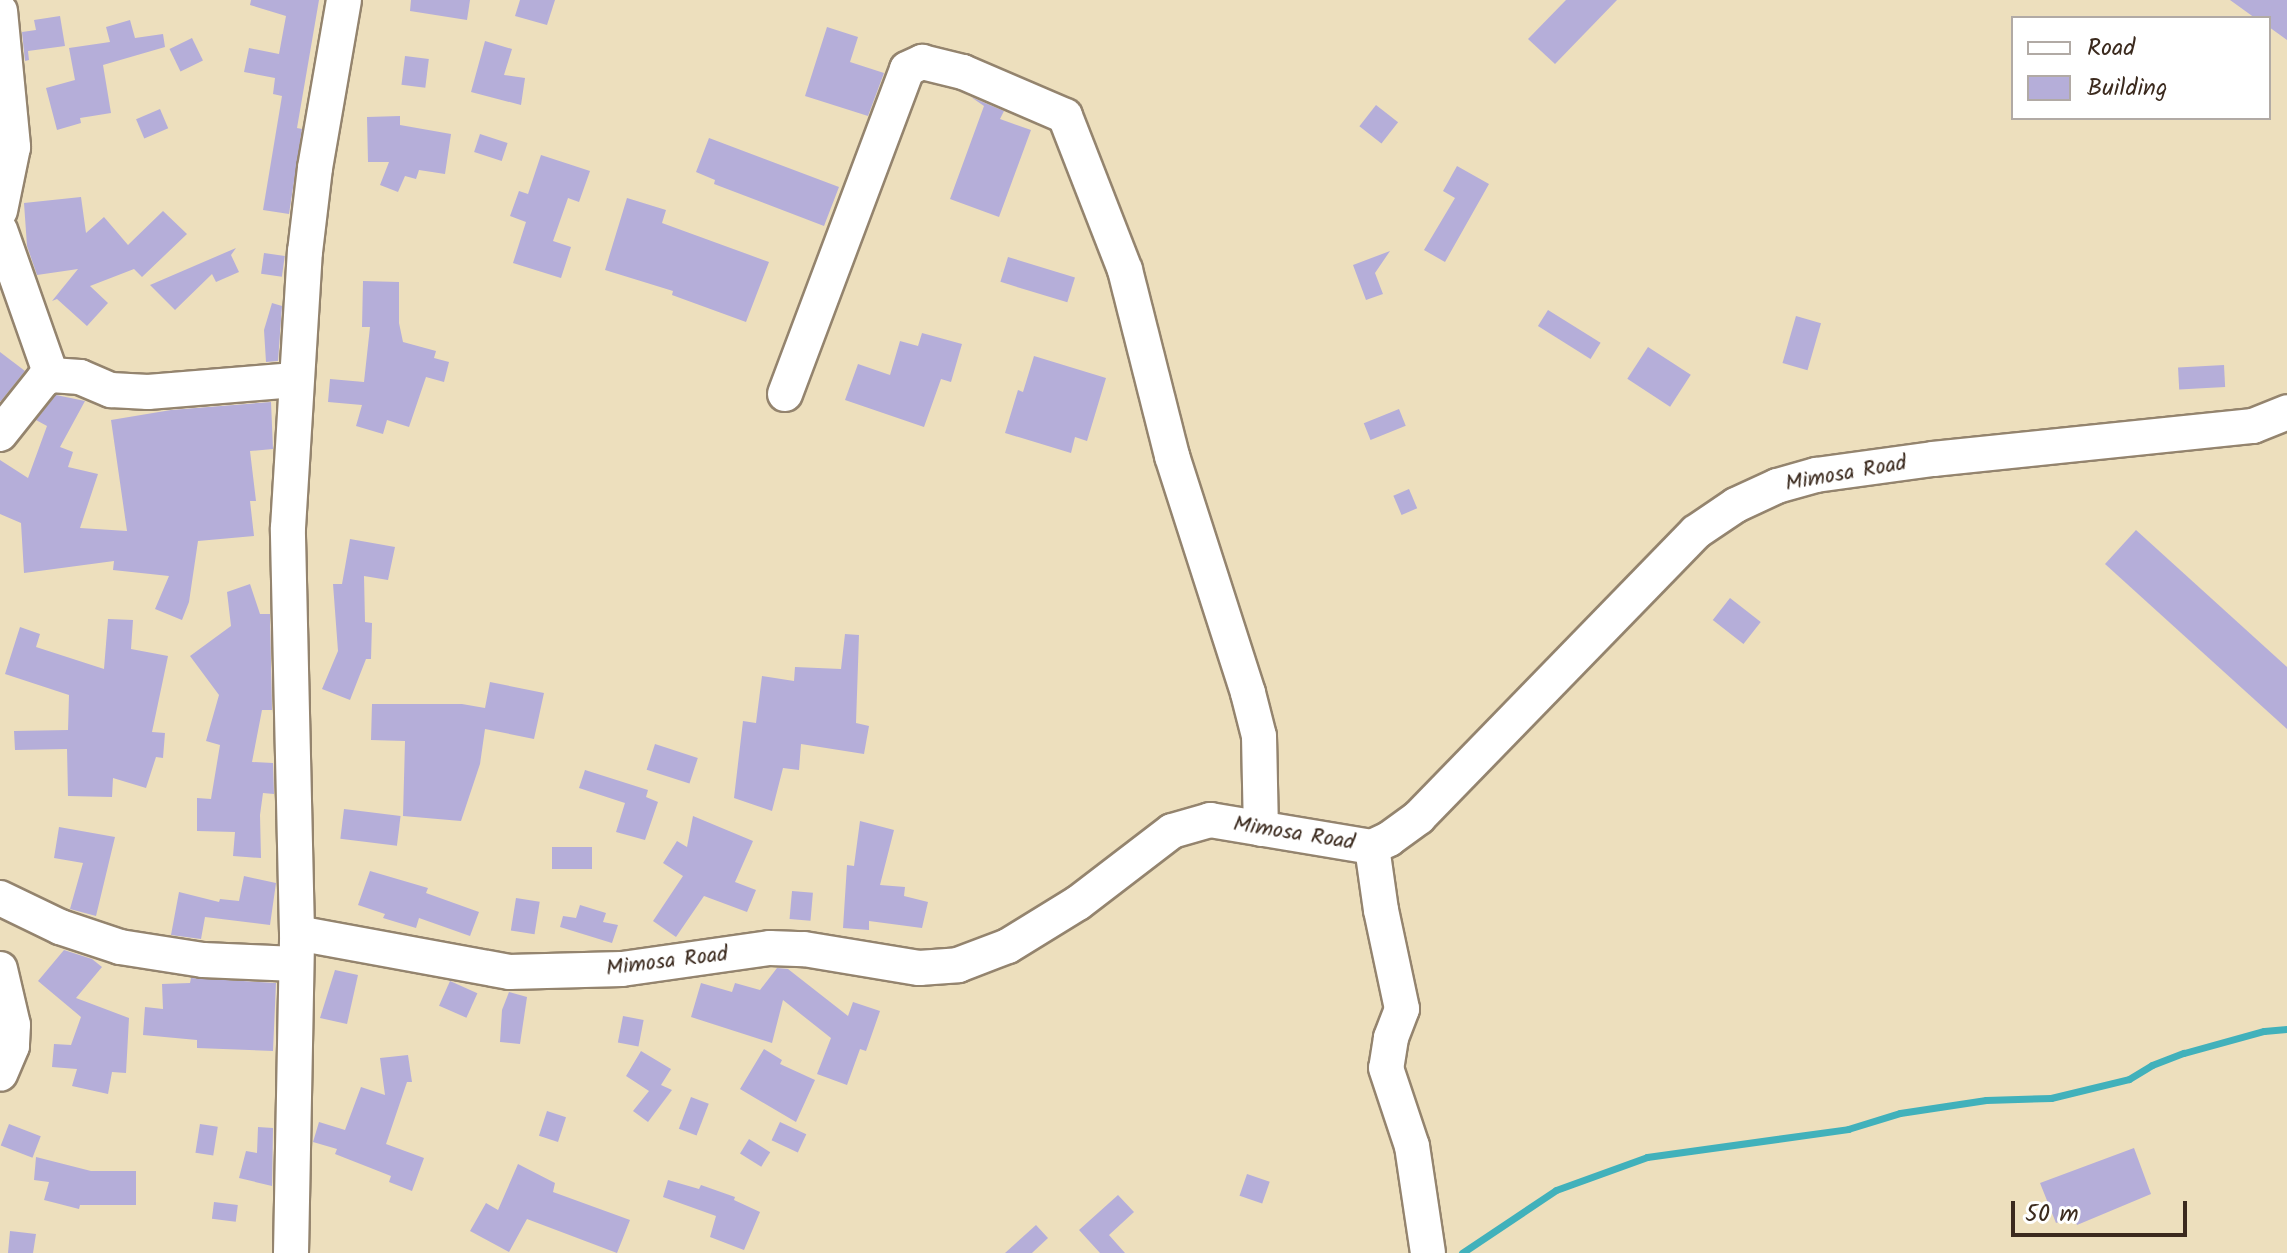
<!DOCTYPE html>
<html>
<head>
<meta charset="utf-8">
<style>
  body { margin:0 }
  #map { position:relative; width:2287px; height:1253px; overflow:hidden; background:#eddfbd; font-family:Kalam,sans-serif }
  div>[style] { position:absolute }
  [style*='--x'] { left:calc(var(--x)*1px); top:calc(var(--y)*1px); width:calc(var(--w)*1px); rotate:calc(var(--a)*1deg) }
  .stream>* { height:7px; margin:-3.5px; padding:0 3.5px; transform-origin:3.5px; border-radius:3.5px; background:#41b1bb }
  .building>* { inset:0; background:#b5aed9; transform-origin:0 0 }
  .roads { filter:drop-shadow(2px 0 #94846e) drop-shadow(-2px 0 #94846e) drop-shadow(0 2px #94846e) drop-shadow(0 -2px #94846e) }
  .minor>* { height:34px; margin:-17px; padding:0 17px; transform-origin:17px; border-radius:17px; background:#fff }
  span { translate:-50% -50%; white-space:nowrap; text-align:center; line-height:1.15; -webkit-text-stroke:6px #fff; paint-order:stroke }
  .street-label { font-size:22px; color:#3b2a1e }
  .legend { position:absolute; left:2011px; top:16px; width:260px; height:104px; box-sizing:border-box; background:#fff; border:2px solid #b1aaa5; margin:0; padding:10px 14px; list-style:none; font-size:24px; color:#3b2a1e }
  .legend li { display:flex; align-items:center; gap:16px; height:40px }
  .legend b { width:40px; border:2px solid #b1aaa5 }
  .scale { position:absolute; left:2011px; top:1201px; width:176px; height:36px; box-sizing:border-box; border:4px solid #3b2a1e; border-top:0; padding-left:10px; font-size:24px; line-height:28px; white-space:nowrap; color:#3b2a1e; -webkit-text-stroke:6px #fff; paint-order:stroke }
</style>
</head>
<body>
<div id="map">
  <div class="stream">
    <div style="--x:1462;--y:1253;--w:113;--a:-33.8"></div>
    <div style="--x:1556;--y:1190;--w:97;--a:-19.9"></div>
    <div style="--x:1647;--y:1157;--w:203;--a:-7.9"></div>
    <div style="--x:1848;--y:1129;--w:54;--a:-17.1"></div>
    <div style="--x:1900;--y:1113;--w:87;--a:-8.6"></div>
    <div style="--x:1986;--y:1100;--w:65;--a:-1.8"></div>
    <div style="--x:2051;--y:1098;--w:80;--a:-13.7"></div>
    <div style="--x:2129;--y:1079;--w:27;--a:-31"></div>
    <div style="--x:2152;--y:1065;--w:34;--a:-21"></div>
    <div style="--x:2184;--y:1053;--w:83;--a:-15.4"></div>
    <div style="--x:2264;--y:1031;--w:23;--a:-5"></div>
  </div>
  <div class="building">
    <div style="clip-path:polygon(251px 0,319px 0,297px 128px,302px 129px,289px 214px,263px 210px,282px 96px,273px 94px,275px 78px,244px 72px,249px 48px,279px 54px,286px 16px,250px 5px)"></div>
    <div style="clip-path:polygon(411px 0,470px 0,467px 20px,410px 11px)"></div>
    <div style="clip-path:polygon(520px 0,555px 0,547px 25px,515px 16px)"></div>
    <div style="clip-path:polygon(1566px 0,1617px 0,1555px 64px,1528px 39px)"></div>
    <div style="clip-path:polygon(2230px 0,2287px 0,2287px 40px,2269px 27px,2269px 18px,2255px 18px)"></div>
    <div style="clip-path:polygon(60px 16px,65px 46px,28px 51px,29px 60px,25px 61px,22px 32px,36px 30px,34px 20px)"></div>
    <div style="clip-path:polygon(130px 20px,135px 38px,163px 34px,165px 47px,103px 65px,111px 113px,80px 118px,81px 123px,57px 130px,46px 88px,75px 80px,69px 48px,110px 42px,106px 27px)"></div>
    <div style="clip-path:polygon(827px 27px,858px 37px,850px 62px,884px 73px,868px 116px,805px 96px)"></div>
    <div style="left:192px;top:38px;width:25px;height:25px;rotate:64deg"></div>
    <div style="clip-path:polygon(485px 41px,512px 49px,504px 75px,525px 78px,521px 105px,471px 92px)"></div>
    <div style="left:405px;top:56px;width:24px;height:29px;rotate:7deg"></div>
    <div style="clip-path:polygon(971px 97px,1004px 111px,1000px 119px,1031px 130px,999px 217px,950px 199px,984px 106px)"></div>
    <div style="left:1376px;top:105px;width:28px;height:27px;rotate:38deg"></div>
    <div style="left:160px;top:109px;width:21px;height:26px;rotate:67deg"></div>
    <div style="clip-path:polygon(400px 116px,400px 125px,451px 134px,445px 174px,419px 170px,416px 179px,405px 176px,398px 192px,380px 185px,389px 162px,368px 162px,367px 117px)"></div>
    <div style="left:480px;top:134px;width:29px;height:19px;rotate:18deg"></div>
    <div style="clip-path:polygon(709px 138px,839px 187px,824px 226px,714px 184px,715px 180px,696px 172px)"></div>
    <div style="clip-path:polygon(541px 155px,590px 171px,579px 202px,568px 198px,553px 241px,571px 247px,561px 278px,513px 263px,526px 222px,510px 216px,519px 191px,528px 194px)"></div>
    <div style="clip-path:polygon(1457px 166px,1489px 184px,1445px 262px,1424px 250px,1455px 198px,1443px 191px)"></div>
    <div style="clip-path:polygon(81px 197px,86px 233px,104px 217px,128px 245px,163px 211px,187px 234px,142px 277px,134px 269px,90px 286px,108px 303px,87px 326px,57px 299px,52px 301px,78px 269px,37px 275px,27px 246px,24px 203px)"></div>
    <div style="clip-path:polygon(627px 198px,666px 210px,662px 223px,769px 262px,746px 322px,672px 295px,673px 291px,605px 270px)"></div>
    <div style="clip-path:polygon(236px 248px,231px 255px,239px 272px,216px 282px,212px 274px,175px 310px,150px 285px)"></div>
    <div style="clip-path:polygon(1390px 251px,1375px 273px,1383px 294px,1366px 300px,1353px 265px)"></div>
    <div style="left:264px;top:253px;width:21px;height:21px;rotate:8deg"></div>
    <div style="left:1008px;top:257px;width:70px;height:26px;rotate:17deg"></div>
    <div style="clip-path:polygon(363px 281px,399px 282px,399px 323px,403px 342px,436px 351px,434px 358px,449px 362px,444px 382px,426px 377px,409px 427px,387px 420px,383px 434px,356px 426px,362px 405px,328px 402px,330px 379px,364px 382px,370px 327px,362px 327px)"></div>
    <div style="clip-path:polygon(272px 303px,282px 306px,278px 361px,266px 362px,264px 330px)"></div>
    <div style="left:1548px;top:310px;width:62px;height:19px;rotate:32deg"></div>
    <div style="left:1796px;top:316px;width:26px;height:49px;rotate:16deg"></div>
    <div style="clip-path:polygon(922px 333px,962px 344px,951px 382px,941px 379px,924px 427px,845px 400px,858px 364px,890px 375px,900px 341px,918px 346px)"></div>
    <div style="left:1648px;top:347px;width:51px;height:38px;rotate:33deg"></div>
    <div style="clip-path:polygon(0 352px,25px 371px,1px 401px,0 401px)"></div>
    <div style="clip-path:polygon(1034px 356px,1106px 378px,1087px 441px,1075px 437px,1071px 453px,1005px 433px,1018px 390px,1023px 392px)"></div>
    <div style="left:2224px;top:365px;width:22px;height:46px;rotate:87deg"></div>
    <div style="clip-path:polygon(56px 395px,85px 401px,60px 447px,73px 452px,68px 467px,98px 474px,80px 528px,127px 531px,111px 420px,171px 410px,271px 402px,273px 449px,250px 451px,256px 501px,250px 501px,254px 536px,198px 541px,189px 602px,182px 620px,155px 609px,169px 576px,113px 570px,114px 561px,24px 573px,21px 523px,0 514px,0 460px,28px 478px,47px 426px,36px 420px)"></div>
    <div style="left:1399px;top:409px;width:18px;height:38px;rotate:68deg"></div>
    <div style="left:1409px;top:489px;width:21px;height:17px;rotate:67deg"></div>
    <div style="clip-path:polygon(2136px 530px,2287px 667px,2287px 729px,2105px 564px)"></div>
    <div style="clip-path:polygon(350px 539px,395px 547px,388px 580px,364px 576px,365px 622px,372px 623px,371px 659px,366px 659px,350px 700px,322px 689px,338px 651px,333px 584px,342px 584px)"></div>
    <div style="clip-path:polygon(250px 584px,260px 614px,270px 614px,272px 710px,262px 710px,252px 762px,273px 763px,274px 794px,263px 793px,260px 815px,261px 858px,233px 856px,235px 832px,197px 831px,197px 798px,211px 799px,220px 745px,206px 741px,219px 695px,190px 656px,231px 626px,227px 592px)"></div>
    <div style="left:1730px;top:598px;width:39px;height:28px;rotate:38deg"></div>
    <div style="clip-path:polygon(108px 619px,133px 620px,131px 649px,168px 656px,152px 732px,165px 733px,163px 758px,156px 757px,146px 788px,113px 778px,112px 797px,68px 796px,67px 749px,15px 750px,14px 731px,68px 730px,69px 695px,5px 674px,20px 627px,40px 634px,36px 647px,104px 669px)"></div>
    <div style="clip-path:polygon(845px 634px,859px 635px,856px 723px,869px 726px,864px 754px,801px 744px,799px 770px,783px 768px,772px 811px,734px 798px,743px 721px,756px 723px,762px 676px,794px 681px,795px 667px,841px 669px)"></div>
    <div style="clip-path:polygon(490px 682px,544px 693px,534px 739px,485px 729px,480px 764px,461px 821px,403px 816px,405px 741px,371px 740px,372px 704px,462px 704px,485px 708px)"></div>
    <div style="left:655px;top:744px;width:45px;height:27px;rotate:18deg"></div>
    <div style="clip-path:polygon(585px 770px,648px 790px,646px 797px,658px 802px,645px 840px,616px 832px,625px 803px,579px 788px)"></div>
    <div style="left:344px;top:809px;width:57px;height:30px;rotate:7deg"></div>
    <div style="clip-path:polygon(693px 816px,753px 841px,735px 882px,756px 890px,747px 912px,704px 896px,676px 937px,653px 921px,683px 876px,663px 863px,677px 841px,687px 847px)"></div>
    <div style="clip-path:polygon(860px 821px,894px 830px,880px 885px,905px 887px,904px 896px,928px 902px,922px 928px,869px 921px,869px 930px,843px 928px,847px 865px,854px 866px)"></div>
    <div style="clip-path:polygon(59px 827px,115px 837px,96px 916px,70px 909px,83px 863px,54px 858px)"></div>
    <div style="left:592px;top:847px;width:22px;height:40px;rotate:90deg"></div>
    <div style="clip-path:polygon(370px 871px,428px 888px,426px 893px,479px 912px,470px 936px,419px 918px,416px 928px,383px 918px,385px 914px,358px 905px)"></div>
    <div style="clip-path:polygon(244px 876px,276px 883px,270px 925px,205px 917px,201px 939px,171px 935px,179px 892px,219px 902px,220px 899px,239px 901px)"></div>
    <div style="left:792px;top:891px;width:21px;height:28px;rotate:5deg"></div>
    <div style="left:516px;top:898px;width:24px;height:33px;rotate:9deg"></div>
    <div style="clip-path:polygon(580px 905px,606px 913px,603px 922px,618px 925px,612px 943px,560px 927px,563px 916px,576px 918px)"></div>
    <div style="clip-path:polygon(64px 950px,92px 959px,102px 967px,76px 998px,129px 1018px,126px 1073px,112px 1072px,108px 1094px,72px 1086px,77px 1069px,52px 1067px,54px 1044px,71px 1045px,81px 1017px,38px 981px)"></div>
    <div style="clip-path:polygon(777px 968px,788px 969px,848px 1016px,853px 1002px,880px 1011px,866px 1051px,860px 1049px,847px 1085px,817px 1074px,831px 1038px,783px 1000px,772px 1043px,691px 1017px,701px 983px,732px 992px,735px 983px,760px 990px)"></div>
    <div style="clip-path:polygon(335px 970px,358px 975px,347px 1024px,320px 1018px)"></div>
    <div style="clip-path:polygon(191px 978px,276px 983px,273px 1051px,197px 1048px,197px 1040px,143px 1035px,145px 1007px,163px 1009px,162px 984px,190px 983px)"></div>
    <div style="left:450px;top:981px;width:30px;height:27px;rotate:24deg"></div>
    <div style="clip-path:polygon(509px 992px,527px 997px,520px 1044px,500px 1042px,502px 1010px)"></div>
    <div style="left:623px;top:1016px;width:21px;height:27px;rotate:11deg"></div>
    <div style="clip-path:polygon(764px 1049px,782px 1060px,780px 1064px,815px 1080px,796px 1122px,740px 1089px)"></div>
    <div style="clip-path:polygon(641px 1051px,671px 1069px,661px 1085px,672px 1090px,648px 1122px,633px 1111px,649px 1091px,626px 1076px)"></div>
    <div style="clip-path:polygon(408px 1055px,412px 1082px,407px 1082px,386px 1144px,424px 1158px,412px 1191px,389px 1182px,391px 1176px,335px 1154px,337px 1149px,313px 1142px,319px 1122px,345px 1130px,361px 1087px,385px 1095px,380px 1058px)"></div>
    <div style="left:691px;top:1097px;width:19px;height:34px;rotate:21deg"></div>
    <div style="left:547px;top:1111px;width:20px;height:26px;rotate:18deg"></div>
    <div style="left:780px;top:1122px;width:29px;height:20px;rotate:25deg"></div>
    <div style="left:9px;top:1124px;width:34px;height:23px;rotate:21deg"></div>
    <div style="left:200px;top:1124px;width:18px;height:29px;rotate:9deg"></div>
    <div style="clip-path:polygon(258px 1127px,273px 1128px,272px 1186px,239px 1178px,246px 1151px,257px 1153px)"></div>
    <div style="left:749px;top:1139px;width:25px;height:17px;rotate:32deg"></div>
    <div style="clip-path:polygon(2134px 1148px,2151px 1194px,2077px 1225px,2073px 1216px,2056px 1223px,2040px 1183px)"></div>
    <div style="clip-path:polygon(36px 1157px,91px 1171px,136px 1171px,136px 1205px,80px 1205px,79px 1209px,44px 1200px,49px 1182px,34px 1180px)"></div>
    <div style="clip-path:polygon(518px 1164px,555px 1183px,553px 1192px,630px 1220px,617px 1253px,527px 1219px,509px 1252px,470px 1231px,486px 1203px,498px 1210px)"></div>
    <div style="left:1247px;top:1174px;width:24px;height:23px;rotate:19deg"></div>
    <div style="clip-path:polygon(668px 1180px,699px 1189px,701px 1185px,735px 1197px,734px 1200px,760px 1212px,744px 1250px,710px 1237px,716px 1216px,663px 1197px)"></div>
    <div style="clip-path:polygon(1118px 1195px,1134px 1212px,1109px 1235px,1125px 1253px,1100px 1253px,1079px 1230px)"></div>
    <div style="left:214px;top:1202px;width:24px;height:17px;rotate:7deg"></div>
    <div style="clip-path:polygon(1036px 1225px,1048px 1238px,1032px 1253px,1005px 1253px)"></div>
    <div style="clip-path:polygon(10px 1231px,36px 1234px,33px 1253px,8px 1253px)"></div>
  </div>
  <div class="roads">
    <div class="minor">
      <div style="--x:0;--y:11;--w:137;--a:84.5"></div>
      <div style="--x:13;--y:147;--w:65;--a:101.5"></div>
      <div style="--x:0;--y:230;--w:154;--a:70.6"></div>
      <div style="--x:785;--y:394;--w:347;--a:-69.4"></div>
      <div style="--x:907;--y:69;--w:17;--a:-25"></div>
      <div style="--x:922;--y:62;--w:42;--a:13.7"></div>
      <div style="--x:963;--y:72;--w:111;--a:23.3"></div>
      <div style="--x:1065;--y:116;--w:165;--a:68.7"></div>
      <div style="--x:1125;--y:270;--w:192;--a:75.8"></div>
      <div style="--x:1172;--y:456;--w:249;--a:72.2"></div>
      <div style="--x:1248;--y:693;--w:44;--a:75.7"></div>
      <div style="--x:1259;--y:736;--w:93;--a:88.8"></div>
      <div style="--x:0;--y:434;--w:69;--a:-51.5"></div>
      <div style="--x:43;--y:380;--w:9;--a:-32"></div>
      <div style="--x:51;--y:375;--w:29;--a:4"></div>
      <div style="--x:80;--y:377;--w:34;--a:23"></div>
      <div style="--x:111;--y:390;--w:37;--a:3"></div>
      <div style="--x:148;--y:392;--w:147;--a:-4.7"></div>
      <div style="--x:1372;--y:847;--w:64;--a:81.9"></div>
      <div style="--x:1381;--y:910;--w:101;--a:78"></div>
      <div style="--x:1402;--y:1009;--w:31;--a:111"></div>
      <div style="--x:1391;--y:1038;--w:30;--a:99"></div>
      <div style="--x:1386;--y:1068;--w:82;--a:71.6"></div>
      <div style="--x:1412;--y:1146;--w:108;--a:81.5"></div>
      <div style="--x:0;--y:898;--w:67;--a:25.8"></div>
      <div style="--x:60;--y:927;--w:63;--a:18.4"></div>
      <div style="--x:120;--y:947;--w:84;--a:8.9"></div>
      <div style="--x:203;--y:960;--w:93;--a:2.5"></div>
      <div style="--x:297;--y:933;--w:216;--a:10.4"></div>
      <div style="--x:509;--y:972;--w:113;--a:-1.5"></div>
      <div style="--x:622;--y:969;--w:149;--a:-8.1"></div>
      <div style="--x:770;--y:948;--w:34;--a:2"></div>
      <div style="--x:804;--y:949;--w:117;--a:9.4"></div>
      <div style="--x:919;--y:968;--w:39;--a:-4"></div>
      <div style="--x:958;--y:965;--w:53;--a:-20.8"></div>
      <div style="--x:1008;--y:946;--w:82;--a:-31.6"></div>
      <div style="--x:1078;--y:903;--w:118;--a:-37.5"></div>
      <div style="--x:1172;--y:831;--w:40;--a:-16"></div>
      <div style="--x:1210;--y:820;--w:164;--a:9.5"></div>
      <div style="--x:1372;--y:847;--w:19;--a:-25"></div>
      <div style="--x:1389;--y:839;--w:37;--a:-36"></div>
      <div style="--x:1419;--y:817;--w:397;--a:-45.8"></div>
      <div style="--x:1696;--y:532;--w:48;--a:-34"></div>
      <div style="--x:1736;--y:505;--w:45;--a:-24.9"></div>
      <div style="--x:1777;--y:486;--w:41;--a:-15.8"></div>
      <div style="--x:1816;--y:475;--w:118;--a:-7.8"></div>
      <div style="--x:1933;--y:459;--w:322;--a:-5.9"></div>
      <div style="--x:2253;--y:426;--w:37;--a:-22"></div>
      <div style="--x:0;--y:969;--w:57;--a:76.9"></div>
      <div style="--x:13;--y:1025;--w:21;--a:93"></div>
      <div style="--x:12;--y:1046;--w:30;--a:113"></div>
      <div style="--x:291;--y:1253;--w:320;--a:-88.9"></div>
      <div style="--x:297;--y:933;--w:405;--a:-91.3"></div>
      <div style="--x:288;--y:528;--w:277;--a:-86.5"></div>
      <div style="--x:305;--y:252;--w:85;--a:-83.2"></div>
      <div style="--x:315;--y:168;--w:170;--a:-80.2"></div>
    </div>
  </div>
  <div class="street-label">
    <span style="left:1846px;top:474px;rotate:-10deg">Mimosa Road</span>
    <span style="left:1294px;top:834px;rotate:9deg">Mimosa Road</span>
    <span style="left:667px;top:962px;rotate:-7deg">Mimosa Road</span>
  </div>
  <ul class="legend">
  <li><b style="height:10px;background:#fff"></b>Road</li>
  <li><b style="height:22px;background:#b5aed9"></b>Building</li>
  </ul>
  <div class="scale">50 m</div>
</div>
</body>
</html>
